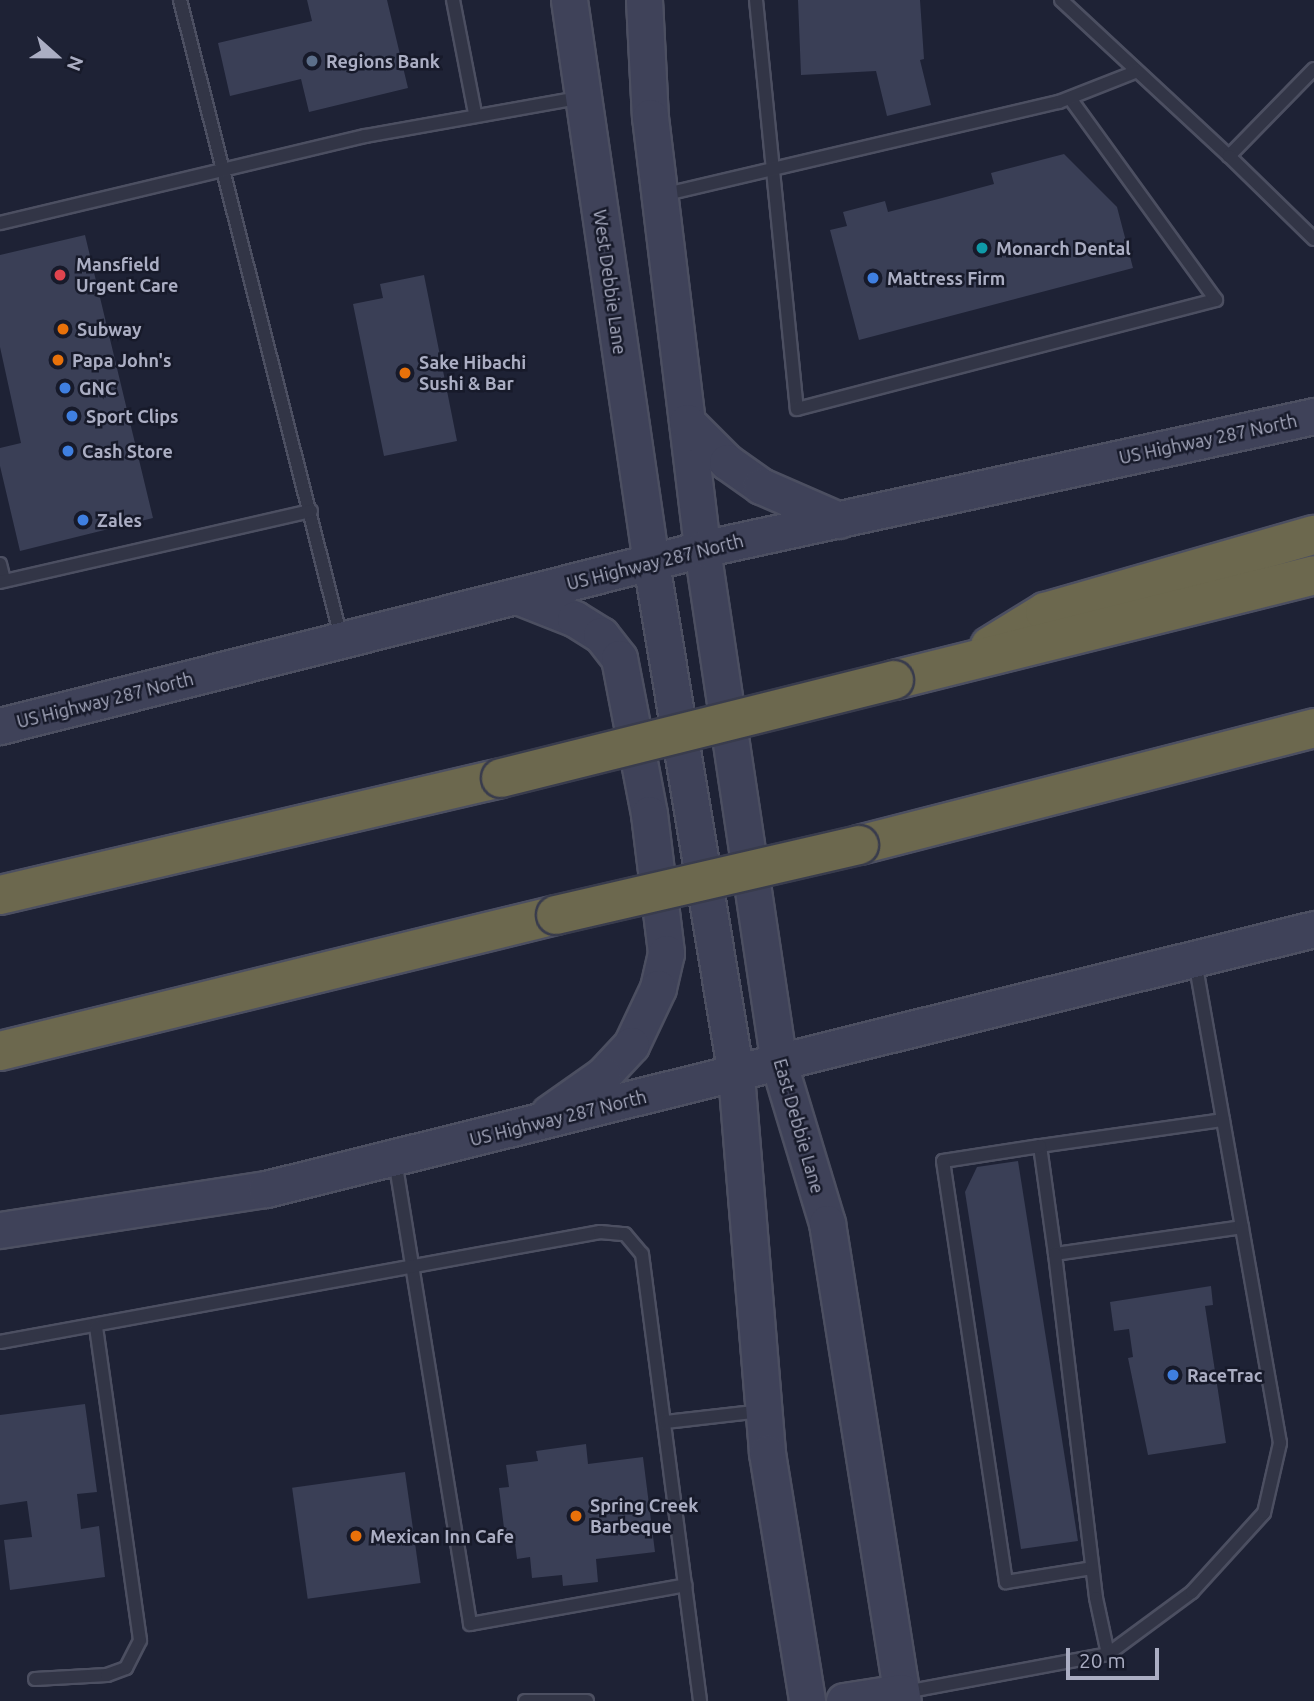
<!DOCTYPE html>
<html>
<head>
<meta charset="utf-8">
<style>
  body { margin:0 }
  #map { position:relative; width:1314px; height:1701px; overflow:hidden; background:#1e2235; font-family:Ubuntu,sans-serif }
  div>[style] { position:absolute }
  [style*='--x'] { left:calc(var(--x)*1px); top:calc(var(--y)*1px); width:calc(var(--w)*1px); rotate:calc(var(--a)*1deg) }
  .building>* { inset:0; background:#3a3f56; transform-origin:0 0 }
  .roads { filter:drop-shadow(2px 0 #4c4f61) drop-shadow(-2px 0 #4c4f61) drop-shadow(0 2px #4c4f61) drop-shadow(0 -2px #4c4f61) }
  .lane>* { height:12px; margin:-6px; padding:0 6px; transform-origin:6px; border-radius:6px; background:#323546 }
  .secondary>* { height:35px; margin:-17.5px; padding:0 17.5px; transform-origin:17.5px; border-radius:17.5px; background:#3f4259 }
  .highway>* { height:38px; margin:-19px; padding:0 19px; transform-origin:19px; border-radius:19px; background:#6c684e }
  .bridges { filter:drop-shadow(2px 0 #393c4d) drop-shadow(-2px 0 #393c4d) drop-shadow(0 2px #393c4d) drop-shadow(0 -2px #393c4d) }
  .highway-bridge>* { height:38px; margin:-19px; padding:0 19px; transform-origin:19px; border-radius:19px; background:#6c684e }
  .dots>* { width:19px; height:19px; translate:-50% -50%; box-sizing:border-box; border:4px solid #171a2a; border-radius:50% }
  span { translate:-50% -50%; white-space:nowrap; text-align:center; line-height:1.15; -webkit-text-stroke:5px #171a2a; paint-order:stroke }
  .poi-label { font-size:18px; color:#abaec3; font-weight:700 }
  .left { translate:0 -50%; text-align:left }
  .street-label { font-size:18px; color:#abaec3 }
  .north { position:absolute; left:21px; top:21px; width:70px; height:70px; -webkit-text-stroke:5px #171a2a; paint-order:stroke; rotate:111deg; font-size:19px; font-weight:700; line-height:28px; text-align:center; color:#abaec3 }
  .north::after { content:''; display:block; margin:auto; width:24px; height:32px; background:#abaec3; clip-path:polygon(50% 0,100% 100%,50% 72%,0 100%) }
  .scale { position:absolute; left:1066px; top:1648px; width:93px; height:32px; box-sizing:border-box; border:4px solid #abaec3; border-top:0; padding-left:9px; font-size:21px; line-height:24px; white-space:nowrap; color:#abaec3; -webkit-text-stroke:5px #171a2a; paint-order:stroke }
</style>
</head>
<body>
<div id="map">
  <div class="building">
    <div style="clip-path:polygon(307px 0,387px 0,408px 88px,309px 112px,301px 79px,230px 96px,218px 43px,312px 21px)"></div>
    <div style="clip-path:polygon(798px 0,920px 0,924px 59px,920px 60px,931px 105px,887px 116px,876px 71px,801px 75px)"></div>
    <div style="clip-path:polygon(1064px 154px,1117px 207px,1133px 268px,859px 340px,830px 230px,847px 226px,843px 212px,885px 201px,888px 212px,942px 198px,994px 184px,991px 173px)"></div>
    <div style="clip-path:polygon(85px 235px,153px 518px,20px 551px,0 466px,0 448px,21px 443px,0 347px,0 255px)"></div>
    <div style="clip-path:polygon(424px 275px,457px 441px,384px 456px,353px 304px,383px 298px,380px 284px)"></div>
    <div style="clip-path:polygon(1018px 1161px,1078px 1541px,1021px 1549px,965px 1192px,977px 1167px)"></div>
    <div style="clip-path:polygon(1211px 1286px,1213px 1305px,1205px 1306px,1226px 1443px,1148px 1455px,1128px 1358px,1133px 1357px,1129px 1329px,1114px 1331px,1110px 1302px)"></div>
    <div style="clip-path:polygon(85px 1404px,97px 1492px,77px 1494px,81px 1529px,99px 1526px,105px 1577px,10px 1590px,4px 1540px,32px 1537px,27px 1501px,0 1505px,0 1415px)"></div>
    <div style="clip-path:polygon(586px 1444px,588px 1464px,643px 1457px,655px 1552px,596px 1559px,598px 1582px,563px 1586px,562px 1575px,532px 1578px,530px 1557px,517px 1559px,515px 1543px,506px 1544px,499px 1488px,509px 1487px,506px 1465px,538px 1461px,536px 1451px)"></div>
    <div style="left:405px;top:1472px;width:112px;height:114px;rotate:82deg"></div>
  </div>
  <div class="roads">
    <div class="lane">
      <div style="--x:180;--y:0;--w:657;--a:75.82"></div>
      <div style="--x:453;--y:0;--w:115;--a:79"></div>
      <div style="--x:756;--y:0;--w:411;--a:84.3"></div>
      <div style="--x:797;--y:409;--w:433;--a:-14.6"></div>
      <div style="--x:1216;--y:300;--w:249;--a:-125.9"></div>
      <div style="--x:1061;--y:0;--w:229;--a:42.9"></div>
      <div style="--x:1314;--y:69;--w:122;--a:134.3"></div>
      <div style="--x:1229;--y:156;--w:119;--a:44.3"></div>
      <div style="--x:662;--y:195;--w:408;--a:-13.2"></div>
      <div style="--x:1059;--y:102;--w:82;--a:-21.5"></div>
      <div style="--x:0;--y:223;--w:375;--a:-13.4"></div>
      <div style="--x:365;--y:136;--w:217;--a:-10.1"></div>
      <div style="--x:0;--y:564;--w:16;--a:76"></div>
      <div style="--x:0;--y:582;--w:319;--a:-12.9"></div>
      <div style="--x:1223;--y:1120;--w:185;--a:171.9"></div>
      <div style="--x:1040;--y:1146;--w:109;--a:82.1"></div>
      <div style="--x:1055;--y:1254;--w:189;--a:-8.2"></div>
      <div style="--x:1040;--y:1146;--w:98;--a:171.2"></div>
      <div style="--x:943;--y:1161;--w:426;--a:81.5"></div>
      <div style="--x:1006;--y:1582;--w:87;--a:-9.2"></div>
      <div style="--x:395;--y:1160;--w:470;--a:80.8"></div>
      <div style="--x:470;--y:1624;--w:219;--a:-10.2"></div>
      <div style="--x:1055;--y:1254;--w:346;--a:83.2"></div>
      <div style="--x:1096;--y:1598;--w:57;--a:77.9"></div>
      <div style="--x:0;--y:1342;--w:610;--a:-10.39"></div>
      <div style="--x:600;--y:1232;--w:25;--a:5"></div>
      <div style="--x:625;--y:1234;--w:26;--a:50"></div>
      <div style="--x:642;--y:1254;--w:451;--a:82.6"></div>
      <div style="--x:665;--y:1422;--w:97;--a:-6.5"></div>
      <div style="--x:35;--y:1679;--w:72;--a:-3.2"></div>
      <div style="--x:107;--y:1675;--w:20;--a:-20"></div>
      <div style="--x:126;--y:1668;--w:31;--a:-63"></div>
      <div style="--x:140;--y:1640;--w:316;--a:-98"></div>
      <div style="--x:905;--y:1692;--w:207;--a:-10.6"></div>
      <div style="--x:1108;--y:1654;--w:104;--a:-36.4"></div>
      <div style="--x:1192;--y:1592;--w:107;--a:-47.7"></div>
      <div style="--x:1264;--y:1513;--w:72;--a:-77.1"></div>
      <div style="--x:1280;--y:1443;--w:489;--a:-100"></div>
      <div style="--x:525;--y:1701;--w:62;--a:0"></div>
    </div>
    <div class="secondary">
      <div style="--x:569;--y:0;--w:569;--a:81.71"></div>
      <div style="--x:651;--y:563;--w:519;--a:80.57"></div>
      <div style="--x:736;--y:1075;--w:379;--a:85.3"></div>
      <div style="--x:767;--y:1453;--w:251;--a:80.8"></div>
      <div style="--x:644;--y:0;--w:117;--a:87.1"></div>
      <div style="--x:650;--y:117;--w:435;--a:83.1"></div>
      <div style="--x:702;--y:549;--w:521;--a:81.5"></div>
      <div style="--x:779;--y:1064;--w:166;--a:73.2"></div>
      <div style="--x:827;--y:1223;--w:484;--a:81"></div>
      <div style="--x:687;--y:422;--w:57;--a:45"></div>
      <div style="--x:727;--y:462;--w:42;--a:35.2"></div>
      <div style="--x:761;--y:486;--w:85;--a:23.6"></div>
      <div style="--x:517;--y:596;--w:62;--a:21.6"></div>
      <div style="--x:575;--y:619;--w:31;--a:32"></div>
      <div style="--x:601;--y:635;--w:29;--a:52"></div>
      <div style="--x:619;--y:658;--w:159;--a:79.1"></div>
      <div style="--x:649;--y:814;--w:140;--a:83"></div>
      <div style="--x:666;--y:953;--w:36;--a:103"></div>
      <div style="--x:658;--y:988;--w:63;--a:115.3"></div>
      <div style="--x:631;--y:1045;--w:41;--a:133"></div>
      <div style="--x:603;--y:1075;--w:66;--a:144.9"></div>
      <div style="--x:0;--y:726;--w:724;--a:-14.15"></div>
      <div style="--x:702;--y:549;--w:626;--a:-12.26"></div>
      <div style="--x:0;--y:1230;--w:269;--a:-8.8"></div>
      <div style="--x:266;--y:1189;--w:1080;--a:-13.93"></div>
      <div style="--x:844;--y:1701;--w:58;--a:-9"></div>
    </div>
    <div class="highway">
      <div style="--x:990;--y:646;--w:65;--a:-31.7"></div>
      <div style="--x:1045;--y:612;--w:280;--a:-16"></div>
      <div style="--x:894;--y:680;--w:433;--a:-14"></div>
      <div style="--x:859;--y:845;--w:470;--a:-14.4"></div>
      <div style="--x:0;--y:895;--w:514;--a:-13.14"></div>
      <div style="--x:0;--y:1051;--w:572;--a:-13.74"></div>
    </div>
  </div>
  <div class="bridges">
    <div class="highway-bridge">
      <div style="--x:501;--y:778;--w:405;--a:-14"></div>
      <div style="--x:556;--y:915;--w:311;--a:-13"></div>
    </div>
  </div>
  <div class="dots">
    <div style="left:312px;top:61px;background:#5c6f8a"></div>
    <div style="left:982px;top:248px;background:#0f9aa8"></div>
    <div style="left:60px;top:275px;background:#e0444e"></div>
    <div style="left:873px;top:278px;background:#3f7fe0"></div>
    <div style="left:63px;top:329px;background:#e8710a"></div>
    <div style="left:58px;top:360px;background:#e8710a"></div>
    <div style="left:405px;top:373px;background:#e8710a"></div>
    <div style="left:65px;top:388px;background:#3f7fe0"></div>
    <div style="left:72px;top:416px;background:#3f7fe0"></div>
    <div style="left:68px;top:451px;background:#3f7fe0"></div>
    <div style="left:83px;top:520px;background:#3f7fe0"></div>
    <div style="left:1173px;top:1375px;background:#3f7fe0"></div>
    <div style="left:576px;top:1516px;background:#e8710a"></div>
    <div style="left:356px;top:1536px;background:#e8710a"></div>
  </div>
  <div class="poi-label">
    <span class="left" style="left:326px;top:61px">Regions Bank</span>
    <span class="left" style="left:996px;top:248px">Monarch Dental</span>
    <span class="left" style="left:76px;top:275px">Mansfield<br>Urgent Care</span>
    <span class="left" style="left:887px;top:278px">Mattress Firm</span>
    <span class="left" style="left:77px;top:329px">Subway</span>
    <span class="left" style="left:72px;top:360px">Papa John's</span>
    <span class="left" style="left:419px;top:373px">Sake Hibachi<br>Sushi &amp; Bar</span>
    <span class="left" style="left:79px;top:388px">GNC</span>
    <span class="left" style="left:86px;top:416px">Sport Clips</span>
    <span class="left" style="left:82px;top:451px">Cash Store</span>
    <span class="left" style="left:97px;top:520px">Zales</span>
    <span class="left" style="left:1187px;top:1375px">RaceTrac</span>
    <span class="left" style="left:590px;top:1516px">Spring Creek<br>Barbeque</span>
    <span class="left" style="left:370px;top:1536px">Mexican Inn Cafe</span>
  </div>
  <div class="street-label">
    <span style="left:610px;top:282px;rotate:82deg">West Debbie Lane</span>
    <span style="left:1208px;top:439px;rotate:-12deg">US Highway 287 North</span>
    <span style="left:655px;top:562px;rotate:-14deg">US Highway 287 North</span>
    <span style="left:105px;top:700px;rotate:-14deg">US Highway 287 North</span>
    <span style="left:558px;top:1118px;rotate:-14deg">US Highway 287 North</span>
    <span style="left:799px;top:1126px;rotate:74deg">East Debbie Lane</span>
  </div>
  <div class="north">N</div>
  <div class="scale">20 m</div>
</div>
</body>
</html>
